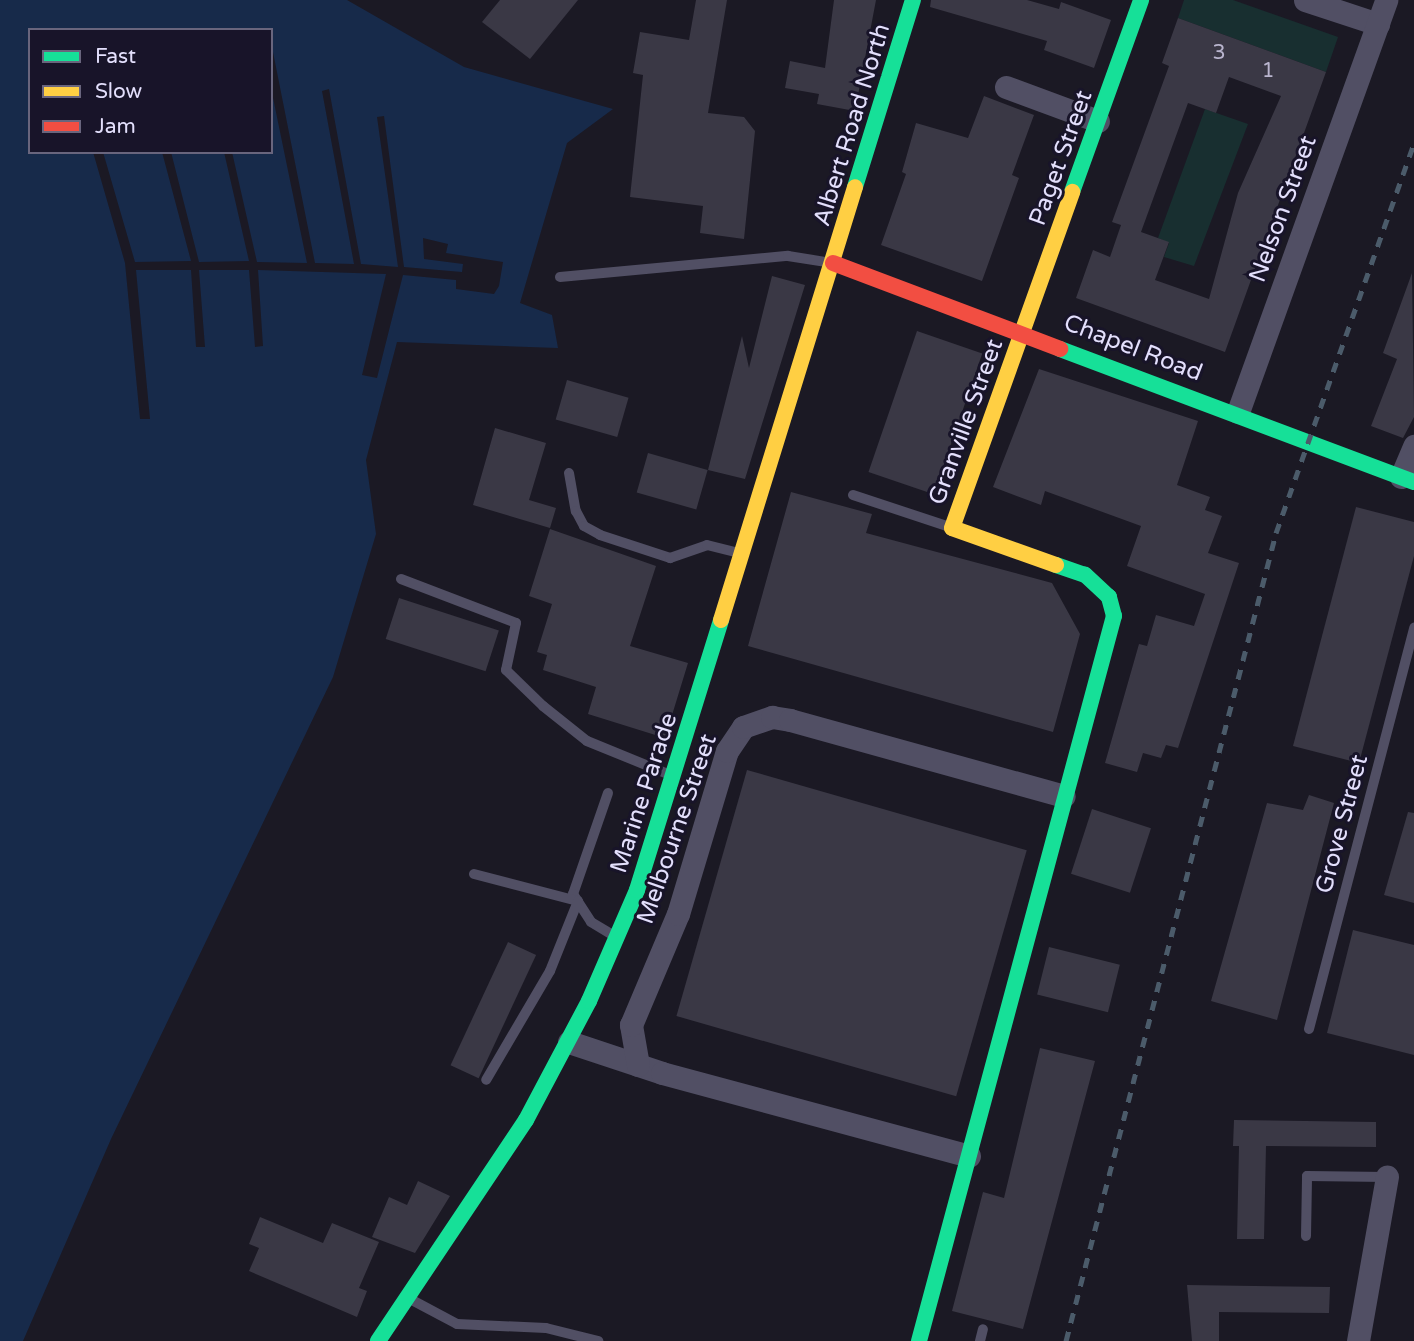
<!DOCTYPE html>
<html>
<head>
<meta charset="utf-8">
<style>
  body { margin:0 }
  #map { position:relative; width:1414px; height:1341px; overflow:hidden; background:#1b1924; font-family:"Varela Round",sans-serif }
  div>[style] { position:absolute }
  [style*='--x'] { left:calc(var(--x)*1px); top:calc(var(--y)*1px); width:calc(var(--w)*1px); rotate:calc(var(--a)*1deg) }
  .green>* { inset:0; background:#182f30 }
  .water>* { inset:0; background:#172a4a }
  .pier>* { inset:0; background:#1b1924 }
  .building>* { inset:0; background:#3a3845; transform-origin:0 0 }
  .lane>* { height:10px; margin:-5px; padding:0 5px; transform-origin:5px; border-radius:5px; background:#514f64 }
  .street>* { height:23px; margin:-11.5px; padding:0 11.5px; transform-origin:11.5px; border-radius:11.5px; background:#514f64 }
  .fast>* { height:16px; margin:-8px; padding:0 8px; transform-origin:8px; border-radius:8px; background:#16e098 }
  .slow>* { height:16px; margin:-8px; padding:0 8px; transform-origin:8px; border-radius:8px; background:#ffcf43 }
  .jam>* { height:16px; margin:-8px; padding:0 8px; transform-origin:8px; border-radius:8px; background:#f24e42 }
  .rail>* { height:5px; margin-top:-2.5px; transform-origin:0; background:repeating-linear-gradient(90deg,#4b5b6a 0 10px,transparent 0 19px) }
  span { translate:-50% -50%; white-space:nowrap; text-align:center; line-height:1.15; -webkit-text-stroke:6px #181429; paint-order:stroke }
  .number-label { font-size:21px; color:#b9b5ce }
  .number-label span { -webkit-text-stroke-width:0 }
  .street-label { font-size:24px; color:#e3dffc }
  .legend { position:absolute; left:28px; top:28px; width:245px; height:126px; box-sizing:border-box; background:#181429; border:2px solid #69657d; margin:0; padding:9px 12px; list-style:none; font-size:21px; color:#e3dffc }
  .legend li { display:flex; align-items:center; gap:14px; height:35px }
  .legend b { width:35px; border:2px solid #69657d }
</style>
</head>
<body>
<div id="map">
  <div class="green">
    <div style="clip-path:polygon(1184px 0,1233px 0,1338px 37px,1326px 72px,1178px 18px)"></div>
    <div style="clip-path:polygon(1205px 109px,1248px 124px,1194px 266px,1164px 257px,1169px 243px,1158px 238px)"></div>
  </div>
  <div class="water">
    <div style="clip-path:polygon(evenodd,0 0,347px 0,464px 67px,613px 109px,567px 143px,520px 303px,552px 315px,558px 348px,397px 342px,366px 460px,376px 534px,333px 677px,111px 1139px,23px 1341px,0 1341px,0 0,30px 30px,271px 30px,271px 152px,30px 152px,30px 30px)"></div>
  </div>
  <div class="pier">
    <div style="clip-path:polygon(271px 42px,315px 263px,354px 264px,322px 91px,329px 89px,361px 264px,398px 267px,377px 117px,384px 116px,404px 267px,462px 272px,463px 264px,424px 259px,423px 238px,448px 244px,446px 253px,503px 262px,499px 286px,494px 294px,456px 289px,456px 280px,403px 275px,377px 378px,362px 375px,386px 274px,258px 270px,263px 346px,255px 347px,249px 270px,199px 270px,205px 347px,196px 347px,191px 270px,136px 270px,150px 419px,140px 419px,125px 263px,93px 152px,103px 152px,135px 262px,191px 261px,162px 152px,171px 152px,199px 262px,249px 261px,224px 152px,232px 152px,257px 262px,307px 263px,271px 88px)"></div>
  </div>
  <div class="building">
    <div style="clip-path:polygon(500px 0,578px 0,530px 59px,482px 22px)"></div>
    <div style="clip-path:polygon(696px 0,727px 0,708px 113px,744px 117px,755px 131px,744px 239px,700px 233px,703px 206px,630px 197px,643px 75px,633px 73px,640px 32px,689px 40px)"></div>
    <div style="clip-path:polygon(834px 0,876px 0,855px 111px,817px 104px,819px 94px,785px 88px,790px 61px,825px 68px)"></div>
    <div style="clip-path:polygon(931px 0,1027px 0,1059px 9px,1061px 2px,1111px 20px,1094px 68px,1044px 50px,1047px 41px,930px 7px)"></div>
    <div style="clip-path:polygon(evenodd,1178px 18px,1326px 72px,1225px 352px,1076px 298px,1093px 250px,1110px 257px,1121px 225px,1112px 222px,1169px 66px,1162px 63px,1178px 18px,1229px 77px,1281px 96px,1238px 193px,1209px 299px,1155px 280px,1169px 242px,1141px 232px,1188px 103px,1216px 113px,1229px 77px)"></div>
    <div style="clip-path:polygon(984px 96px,1034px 115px,1012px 175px,1019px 178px,982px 281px,881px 245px,906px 174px,902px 172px,916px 123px,968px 138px)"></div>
    <div style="clip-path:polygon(1412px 273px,1414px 417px,1403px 438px,1371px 426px,1397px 359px,1383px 353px)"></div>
    <div style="clip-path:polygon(772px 276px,805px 285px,745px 479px,708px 470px,742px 336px,749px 368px)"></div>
    <div style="left:917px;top:331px;width:69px;height:149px;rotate:19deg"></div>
    <div style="clip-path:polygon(1039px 369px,1198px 421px,1177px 485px,1210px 497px,1205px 510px,1222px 516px,1208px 553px,1239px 563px,1178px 748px,1166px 745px,1161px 758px,1143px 753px,1137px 772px,1105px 763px,1139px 644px,1147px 646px,1156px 615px,1194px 626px,1205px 594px,1127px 566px,1141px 526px,1045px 491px,1041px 505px,993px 487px)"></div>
    <div style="left:567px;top:380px;width:64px;height:41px;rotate:16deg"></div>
    <div style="clip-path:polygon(495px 428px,546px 443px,529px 500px,556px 508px,550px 528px,473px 505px)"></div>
    <div style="left:648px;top:453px;width:62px;height:41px;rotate:16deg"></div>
    <div style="clip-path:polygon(791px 492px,872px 514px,866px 533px,1052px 583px,1080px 634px,1053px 732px,748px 646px)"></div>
    <div style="clip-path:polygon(1356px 507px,1414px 522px,1414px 556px,1359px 763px,1293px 746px)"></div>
    <div style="clip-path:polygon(550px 529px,656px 566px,630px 646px,688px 663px,665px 738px,588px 714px,596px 687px,543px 670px,547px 655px,537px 652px,552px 604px,529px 596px)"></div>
    <div style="left:399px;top:598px;width:105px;height:43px;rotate:18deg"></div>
    <div style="left:747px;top:770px;width:291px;height:256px;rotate:16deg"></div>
    <div style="clip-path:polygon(1309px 795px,1334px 803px,1277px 1020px,1211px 1001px,1267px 803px,1303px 810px)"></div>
    <div style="left:1092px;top:809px;width:62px;height:68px;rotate:18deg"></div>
    <div style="clip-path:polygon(1408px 812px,1414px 813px,1414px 903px,1384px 895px)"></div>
    <div style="clip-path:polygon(1353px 930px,1414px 945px,1414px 1055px,1327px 1033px)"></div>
    <div style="left:508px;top:942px;width:31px;height:136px;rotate:25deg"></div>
    <div style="left:1049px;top:947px;width:73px;height:49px;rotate:14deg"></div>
    <div style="clip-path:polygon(1040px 1048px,1095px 1061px,1023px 1329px,952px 1311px,983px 1192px,1004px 1198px)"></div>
    <div style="clip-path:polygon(1234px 1120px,1376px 1122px,1376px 1147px,1266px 1146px,1264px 1239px,1237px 1239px,1239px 1146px,1233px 1146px)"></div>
    <div style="clip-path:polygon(418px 1181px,450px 1196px,415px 1253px,372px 1237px,389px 1197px,407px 1205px)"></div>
    <div style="clip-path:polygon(260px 1217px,323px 1243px,332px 1223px,379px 1242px,359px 1288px,367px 1291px,357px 1317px,249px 1271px,259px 1248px,249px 1244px)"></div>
    <div style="clip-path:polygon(1187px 1285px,1330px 1287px,1329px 1313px,1219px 1312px,1219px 1341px,1192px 1341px)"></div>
  </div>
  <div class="lane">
    <div style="--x:560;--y:277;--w:229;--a:-5.3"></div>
    <div style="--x:788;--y:256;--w:39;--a:9"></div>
    <div style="--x:569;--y:473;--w:39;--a:80"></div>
    <div style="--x:576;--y:511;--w:17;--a:62"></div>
    <div style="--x:584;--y:526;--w:18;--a:29"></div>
    <div style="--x:600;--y:535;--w:74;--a:18.2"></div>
    <div style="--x:670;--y:558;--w:39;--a:-19"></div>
    <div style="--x:707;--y:545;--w:33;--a:14"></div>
    <div style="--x:853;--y:495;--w:102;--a:18.3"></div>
    <div style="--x:401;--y:579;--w:123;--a:20.9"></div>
    <div style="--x:516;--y:623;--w:48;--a:102"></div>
    <div style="--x:506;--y:670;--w:52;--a:44.2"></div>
    <div style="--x:543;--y:706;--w:56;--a:38.5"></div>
    <div style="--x:587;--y:741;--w:87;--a:22.2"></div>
    <div style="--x:608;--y:793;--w:107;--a:109.1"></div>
    <div style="--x:573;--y:894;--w:33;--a:57"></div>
    <div style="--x:591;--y:922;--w:27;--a:31"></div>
    <div style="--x:474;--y:874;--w:107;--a:14.6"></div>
    <div style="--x:578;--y:901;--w:75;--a:111.8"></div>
    <div style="--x:550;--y:971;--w:126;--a:120.4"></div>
    <div style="--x:1309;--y:1029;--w:415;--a:-75.3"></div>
    <div style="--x:1306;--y:1236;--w:60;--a:-89"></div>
    <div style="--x:1307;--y:1176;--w:80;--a:0.7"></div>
    <div style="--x:410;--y:1299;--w:53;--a:28"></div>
    <div style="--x:457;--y:1324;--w:89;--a:2.6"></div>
    <div style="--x:546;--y:1328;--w:54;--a:14"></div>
    <div style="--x:980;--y:1341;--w:12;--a:-76"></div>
  </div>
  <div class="street">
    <div style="--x:1305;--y:0;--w:77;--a:18.2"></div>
    <div style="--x:1006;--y:87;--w:98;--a:20.3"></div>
    <div style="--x:1238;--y:412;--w:438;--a:-70.2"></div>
    <div style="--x:1401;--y:477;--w:34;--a:-67"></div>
    <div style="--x:569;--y:1042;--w:98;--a:18.4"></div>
    <div style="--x:662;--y:1073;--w:318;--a:15.1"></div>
    <div style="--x:638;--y:1065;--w:41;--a:-99.9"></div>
    <div style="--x:631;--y:1025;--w:121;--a:-67.1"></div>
    <div style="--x:678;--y:914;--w:170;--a:-73.3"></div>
    <div style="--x:727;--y:751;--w:29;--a:-56"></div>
    <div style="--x:743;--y:727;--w:31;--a:-19"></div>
    <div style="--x:772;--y:717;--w:18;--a:9"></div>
    <div style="--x:790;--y:720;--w:284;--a:15.5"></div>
    <div style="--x:1358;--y:1341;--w:167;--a:-80"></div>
  </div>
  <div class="fast">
    <div style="--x:855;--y:187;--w:196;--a:-72.8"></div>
    <div style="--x:1072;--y:192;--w:204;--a:-70.2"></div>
    <div style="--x:1060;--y:349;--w:378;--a:20.6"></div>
    <div style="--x:378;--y:1341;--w:266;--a:-56.2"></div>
    <div style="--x:526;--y:1120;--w:135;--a:-62.1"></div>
    <div style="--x:589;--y:1001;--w:121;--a:-66.6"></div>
    <div style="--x:637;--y:890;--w:283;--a:-72.7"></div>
    <div style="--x:919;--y:1341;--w:751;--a:-74.95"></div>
    <div style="--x:1114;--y:616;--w:20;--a:-105"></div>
    <div style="--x:1109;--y:597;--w:33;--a:-137"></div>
    <div style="--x:1085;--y:575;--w:31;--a:-161"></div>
  </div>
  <div class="slow">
    <div style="--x:1056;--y:565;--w:110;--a:-160.4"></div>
    <div style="--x:952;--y:528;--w:357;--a:-70.3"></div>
    <div style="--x:721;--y:620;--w:453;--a:-72.8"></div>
  </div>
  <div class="jam">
    <div style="--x:833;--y:263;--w:243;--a:20.7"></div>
  </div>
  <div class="rail">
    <div style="--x:1066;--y:1341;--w:835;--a:-75.43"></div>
    <div style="--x:1276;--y:533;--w:414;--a:-70.5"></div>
  </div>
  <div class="number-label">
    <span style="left:1219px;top:53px">3</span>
    <span style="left:1268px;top:71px">1</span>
  </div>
  <div class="street-label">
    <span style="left:852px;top:125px;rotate:-73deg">Albert Road North</span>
    <span style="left:1061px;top:158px;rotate:-70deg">Paget Street</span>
    <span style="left:1283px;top:209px;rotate:-70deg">Nelson Street</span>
    <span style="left:1133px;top:348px;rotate:21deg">Chapel Road</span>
    <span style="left:966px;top:422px;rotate:-70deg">Granville Street</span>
    <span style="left:644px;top:793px;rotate:-72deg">Marine Parade</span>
    <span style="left:1342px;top:824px;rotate:-75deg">Grove Street</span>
    <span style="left:677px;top:829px;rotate:-71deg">Melbourne Street</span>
  </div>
  <ul class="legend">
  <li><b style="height:9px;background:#16e098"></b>Fast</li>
  <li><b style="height:9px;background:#ffcf43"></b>Slow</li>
  <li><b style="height:9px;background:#f24e42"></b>Jam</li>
  </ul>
</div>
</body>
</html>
